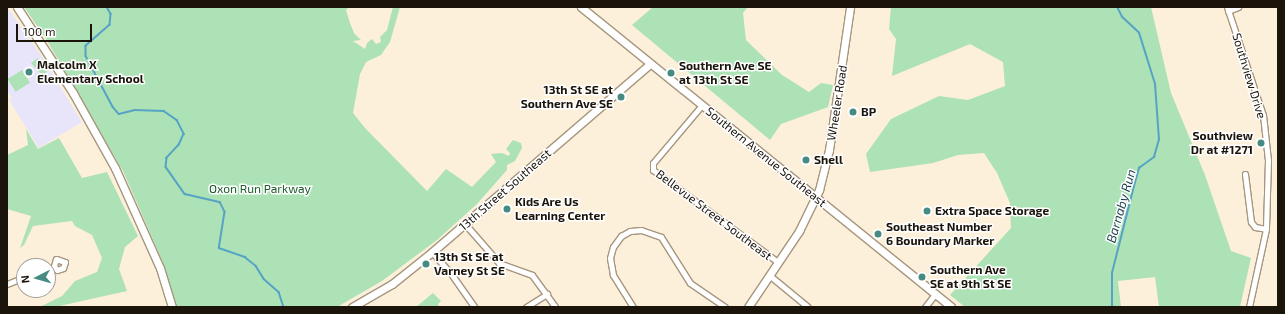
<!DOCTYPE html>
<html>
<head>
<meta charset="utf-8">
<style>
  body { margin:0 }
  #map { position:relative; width:1285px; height:314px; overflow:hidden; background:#fdf0db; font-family:"Exo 2",sans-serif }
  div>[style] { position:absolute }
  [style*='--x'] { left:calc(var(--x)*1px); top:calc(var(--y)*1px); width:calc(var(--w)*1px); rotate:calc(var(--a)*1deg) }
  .education>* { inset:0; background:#e8e5fb }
  .green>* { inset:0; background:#ade1b6; transform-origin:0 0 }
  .stream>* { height:1.5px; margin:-0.75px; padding:0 0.75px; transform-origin:0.75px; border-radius:0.75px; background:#57a3c5 }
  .roads { filter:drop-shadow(1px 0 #a6967e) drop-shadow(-1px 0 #a6967e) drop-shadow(0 1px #a6967e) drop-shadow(0 -1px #a6967e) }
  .street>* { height:5px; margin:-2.5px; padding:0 2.5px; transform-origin:2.5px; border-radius:2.5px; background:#fff }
  .secondary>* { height:7px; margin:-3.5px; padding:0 3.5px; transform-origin:3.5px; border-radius:3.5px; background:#fff }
  .dots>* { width:11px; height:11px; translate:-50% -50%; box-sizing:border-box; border:2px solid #fff; border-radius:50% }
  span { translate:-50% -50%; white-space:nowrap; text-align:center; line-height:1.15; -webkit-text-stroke:3px #fff; paint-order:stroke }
  .poi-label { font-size:12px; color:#1a140b; font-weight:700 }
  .left { translate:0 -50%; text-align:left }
  .right { translate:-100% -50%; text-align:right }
  .street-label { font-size:12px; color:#1a140b }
  .park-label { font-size:12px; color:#1d5b2e }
  .water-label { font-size:13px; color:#1c3f4e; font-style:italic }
  .frame { position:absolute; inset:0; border:8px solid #1a140b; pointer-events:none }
  .north { position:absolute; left:16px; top:258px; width:40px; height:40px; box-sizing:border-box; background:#fff; border:1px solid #a3a19d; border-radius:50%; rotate:264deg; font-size:11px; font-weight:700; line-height:16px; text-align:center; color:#1a140b }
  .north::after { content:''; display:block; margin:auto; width:14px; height:18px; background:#468b81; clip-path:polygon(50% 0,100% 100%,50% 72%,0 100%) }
  .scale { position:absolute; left:16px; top:24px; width:76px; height:18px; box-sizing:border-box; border:2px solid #1a140b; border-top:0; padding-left:5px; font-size:12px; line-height:14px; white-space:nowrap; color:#1a140b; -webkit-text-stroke:3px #fff; paint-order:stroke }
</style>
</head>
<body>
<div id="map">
  <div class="education">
    <div style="clip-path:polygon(7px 7px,41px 55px,82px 122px,39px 148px,9px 100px,12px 98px,7px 90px)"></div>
  </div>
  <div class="green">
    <div style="clip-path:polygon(24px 7px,349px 7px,346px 10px,350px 23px,354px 33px,361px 40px,353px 41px,365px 49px,367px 43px,372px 39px,376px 44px,381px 42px,380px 37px,387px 30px,393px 7px,400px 7px,390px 42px,381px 55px,366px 62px,360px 74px,353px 113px,365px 128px,427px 191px,446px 169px,472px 187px,496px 162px,491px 154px,502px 153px,509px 156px,510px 153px,506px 149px,513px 140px,521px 143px,522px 148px,515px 161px,507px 165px,507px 170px,477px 204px,437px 240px,382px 281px,337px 307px,176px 307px,161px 258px,123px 171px,46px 39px)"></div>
    <div style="clip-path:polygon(653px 7px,748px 7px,743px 13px,746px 40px,782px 75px,809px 92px,821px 83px,833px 85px,828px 107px,781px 124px,770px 140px,632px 25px)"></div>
    <div style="clip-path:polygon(891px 7px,1151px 7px,1171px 93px,1205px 175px,1231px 251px,1251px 258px,1240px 307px,1159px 307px,1155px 277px,1118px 281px,1121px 307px,965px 307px,950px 295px,1011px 228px,1010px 203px,997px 173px,984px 153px,958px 155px,933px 163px,870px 172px,866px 154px,891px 119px,939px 96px,968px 100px,1005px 86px,1003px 62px,970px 44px,892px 76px,896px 39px,889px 29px)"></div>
    <div style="clip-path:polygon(38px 58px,47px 72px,42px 75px,31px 63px)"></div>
    <div style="left:22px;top:70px;width:15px;height:17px;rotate:58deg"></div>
    <div style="clip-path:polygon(26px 129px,38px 149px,59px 138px,82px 178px,107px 172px,138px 236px,125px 247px,119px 269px,127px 291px,55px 307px,40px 307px,62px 296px,75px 281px,97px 272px,102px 258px,92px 235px,75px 226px,72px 221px,33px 226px,24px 245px,20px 248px,31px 216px,7px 209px,7px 155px,28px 145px)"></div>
    <div style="clip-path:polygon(433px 293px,441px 301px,438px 304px,439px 306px,416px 307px)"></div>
  </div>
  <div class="stream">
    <div style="--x:107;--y:7;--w:8;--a:60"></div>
    <div style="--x:111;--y:14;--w:11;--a:95"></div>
    <div style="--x:110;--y:25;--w:32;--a:139"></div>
    <div style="--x:86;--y:46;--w:10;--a:90"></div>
    <div style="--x:86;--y:56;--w:58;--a:62.1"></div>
    <div style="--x:113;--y:107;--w:9;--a:49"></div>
    <div style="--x:119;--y:114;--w:16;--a:-14"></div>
    <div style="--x:135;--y:110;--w:29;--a:2"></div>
    <div style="--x:164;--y:111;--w:16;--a:35"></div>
    <div style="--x:177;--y:120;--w:16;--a:63"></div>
    <div style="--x:184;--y:134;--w:12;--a:114"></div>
    <div style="--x:179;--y:145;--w:18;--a:133"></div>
    <div style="--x:167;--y:158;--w:9;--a:96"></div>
    <div style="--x:166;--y:167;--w:33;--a:55"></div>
    <div style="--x:185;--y:194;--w:36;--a:13"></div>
    <div style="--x:220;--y:202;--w:11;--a:63"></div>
    <div style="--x:225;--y:212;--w:36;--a:99"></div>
    <div style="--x:219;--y:248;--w:28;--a:19"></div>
    <div style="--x:245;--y:257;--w:14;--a:39"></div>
    <div style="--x:256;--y:266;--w:15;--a:58"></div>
    <div style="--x:264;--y:279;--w:20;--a:41"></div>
    <div style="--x:279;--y:292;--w:16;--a:72"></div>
    <div style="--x:1112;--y:307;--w:34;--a:-90"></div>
    <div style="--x:1112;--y:273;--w:90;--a:-75.8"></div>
    <div style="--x:1134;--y:186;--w:19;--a:-74"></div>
    <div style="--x:1139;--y:168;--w:19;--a:-36"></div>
    <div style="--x:1154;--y:157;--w:18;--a:-74"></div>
    <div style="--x:1159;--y:140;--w:56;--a:-94.1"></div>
    <div style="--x:1155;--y:84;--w:53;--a:-107.4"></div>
    <div style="--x:1139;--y:33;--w:23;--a:-137"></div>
    <div style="--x:1122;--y:17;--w:11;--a:-117"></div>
  </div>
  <div class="roads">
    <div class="street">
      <div style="--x:1227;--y:7;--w:114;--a:71.6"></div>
      <div style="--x:1263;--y:115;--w:45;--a:83.7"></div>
      <div style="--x:1268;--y:160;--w:69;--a:91.7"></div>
      <div style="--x:1266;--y:229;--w:80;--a:102.3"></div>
      <div style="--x:1228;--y:11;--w:11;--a:-22"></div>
      <div style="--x:702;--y:105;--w:76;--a:130.2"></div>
      <div style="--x:653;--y:163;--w:7;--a:90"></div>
      <div style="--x:653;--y:170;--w:155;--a:36.4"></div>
      <div style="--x:1245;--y:174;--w:48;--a:82.9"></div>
      <div style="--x:1251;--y:222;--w:6;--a:51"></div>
      <div style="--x:1255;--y:227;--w:11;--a:10"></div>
      <div style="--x:465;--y:224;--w:52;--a:48.9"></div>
      <div style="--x:499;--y:263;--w:35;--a:20"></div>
      <div style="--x:532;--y:275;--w:39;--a:54"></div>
      <div style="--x:432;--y:252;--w:30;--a:49"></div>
      <div style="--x:452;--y:275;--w:39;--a:55"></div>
      <div style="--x:56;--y:259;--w:9;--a:18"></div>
      <div style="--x:65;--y:262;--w:6;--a:108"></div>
      <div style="--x:63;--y:268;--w:6;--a:162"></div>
      <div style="--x:57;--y:270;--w:5;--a:-127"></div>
      <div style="--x:54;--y:266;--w:7;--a:-74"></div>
      <div style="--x:769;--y:275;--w:50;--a:39.4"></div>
      <div style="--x:7;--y:284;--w:18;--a:-22"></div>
      <div style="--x:526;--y:307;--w:25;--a:-32"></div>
      <div style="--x:633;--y:307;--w:38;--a:-122"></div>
      <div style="--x:613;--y:275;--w:17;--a:-100"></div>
      <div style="--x:610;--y:258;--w:11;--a:-75"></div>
      <div style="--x:613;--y:247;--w:14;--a:-54"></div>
      <div style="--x:621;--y:236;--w:10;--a:-29"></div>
      <div style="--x:630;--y:231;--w:11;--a:-5"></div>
      <div style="--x:641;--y:230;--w:21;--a:19"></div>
      <div style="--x:661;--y:237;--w:54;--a:57.8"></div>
      <div style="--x:690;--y:283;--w:42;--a:34.4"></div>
      <div style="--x:925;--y:307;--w:16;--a:-52"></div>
    </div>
    <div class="secondary">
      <div style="--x:17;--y:7;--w:103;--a:56.9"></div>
      <div style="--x:73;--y:93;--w:86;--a:60.8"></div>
      <div style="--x:115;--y:168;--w:110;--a:65.8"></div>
      <div style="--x:160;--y:268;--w:41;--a:72.9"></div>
      <div style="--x:581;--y:7;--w:476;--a:39"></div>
      <div style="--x:352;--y:307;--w:46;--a:-29.9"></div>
      <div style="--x:392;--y:284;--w:51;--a:-38.7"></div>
      <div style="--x:432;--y:252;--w:288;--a:-40.8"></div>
      <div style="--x:748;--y:307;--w:92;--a:-56.1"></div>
      <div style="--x:799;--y:231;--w:46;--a:-64"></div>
      <div style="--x:819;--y:190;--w:41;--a:-76"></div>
      <div style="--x:829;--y:150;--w:145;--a:-81.6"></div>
    </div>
  </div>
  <div class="dots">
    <div style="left:29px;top:72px;background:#468b81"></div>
    <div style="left:671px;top:73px;background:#468b81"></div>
    <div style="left:621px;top:97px;background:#468b81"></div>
    <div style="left:853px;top:112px;background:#468b81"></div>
    <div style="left:1261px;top:143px;background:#468b81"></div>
    <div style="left:806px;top:160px;background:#468b81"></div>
    <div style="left:507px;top:209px;background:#468b81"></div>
    <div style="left:927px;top:211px;background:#468b81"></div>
    <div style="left:878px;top:234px;background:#468b81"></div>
    <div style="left:426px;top:264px;background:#468b81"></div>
    <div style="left:922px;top:277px;background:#468b81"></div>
  </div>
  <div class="poi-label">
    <span class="left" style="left:37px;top:72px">Malcolm X<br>Elementary School</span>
    <span class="left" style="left:679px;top:73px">Southern Ave SE<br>at 13th St SE</span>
    <span class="right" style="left:613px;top:97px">13th St SE at<br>Southern Ave SE</span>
    <span class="left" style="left:861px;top:112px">BP</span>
    <span class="right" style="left:1253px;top:143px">Southview<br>Dr at #1271</span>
    <span class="left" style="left:814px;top:160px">Shell</span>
    <span class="left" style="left:515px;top:209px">Kids Are Us<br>Learning Center</span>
    <span class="left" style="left:935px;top:211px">Extra Space Storage</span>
    <span class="left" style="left:886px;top:234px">Southeast Number<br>6 Boundary Marker</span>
    <span class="left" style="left:434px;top:264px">13th St SE at<br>Varney St SE</span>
    <span class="left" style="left:930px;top:277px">Southern Ave<br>SE at 9th St SE</span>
  </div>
  <div class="street-label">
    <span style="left:1249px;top:76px;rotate:73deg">Southview Drive</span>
    <span style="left:837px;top:103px;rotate:-81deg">Wheeler Road</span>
    <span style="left:766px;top:157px;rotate:39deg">Southern Avenue Southeast</span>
    <span style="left:505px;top:190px;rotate:-41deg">13th Street Southeast</span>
    <span style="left:714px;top:215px;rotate:37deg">Bellevue Street Southeast</span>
  </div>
  <div class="park-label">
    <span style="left:260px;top:189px">Oxon Run Parkway</span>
  </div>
  <div class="water-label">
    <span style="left:1121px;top:206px;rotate:-74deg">Barnaby Run</span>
  </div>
  <div class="frame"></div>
  <div class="north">N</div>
  <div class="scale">100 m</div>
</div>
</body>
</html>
